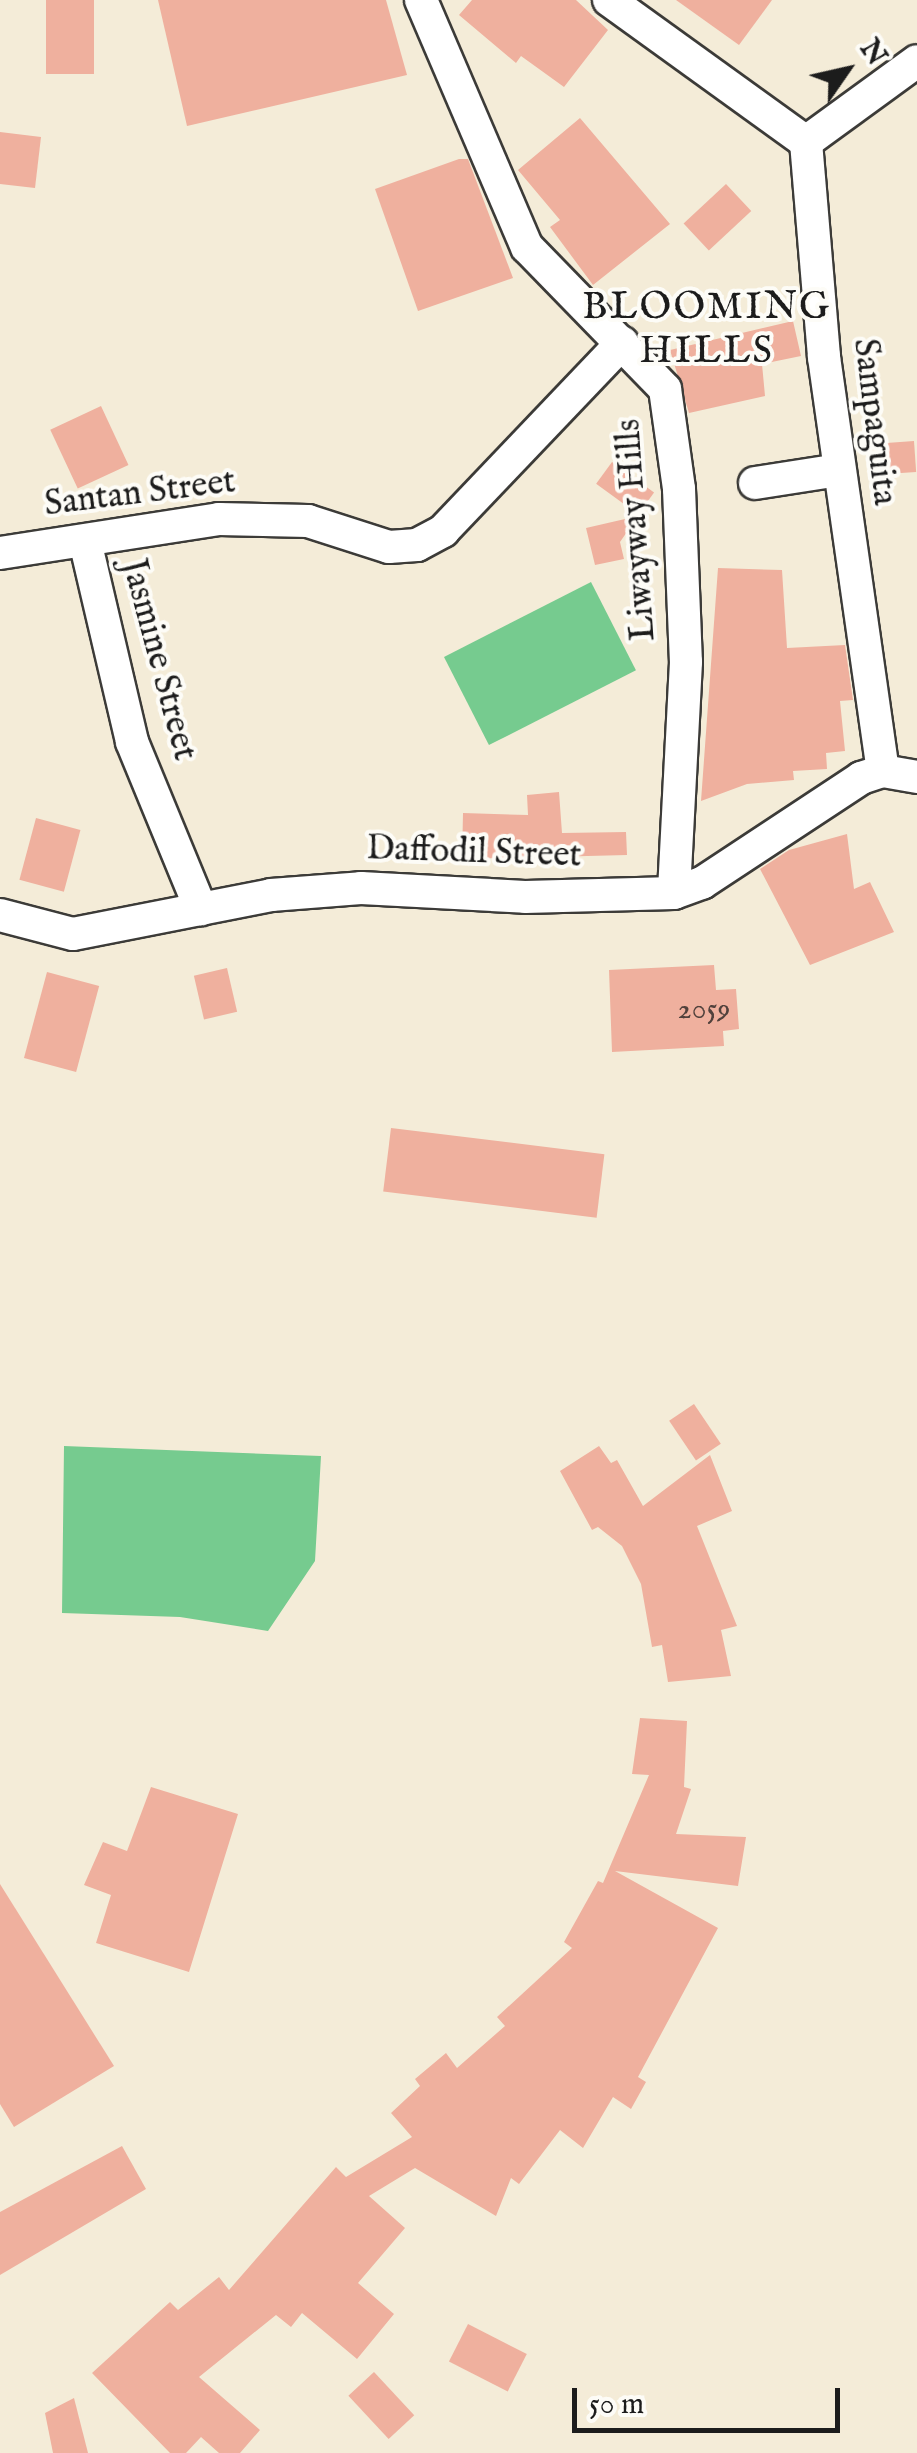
<!DOCTYPE html>
<html>
<head>
<meta charset="utf-8">
<style>
  body { margin:0 }
  #map { position:relative; width:917px; height:2453px; overflow:hidden; background:#f4ecd8; font-family:"IM FELL English",serif }
  div>[style] { position:absolute }
  [style*='--x'] { left:calc(var(--x)*1px); top:calc(var(--y)*1px); width:calc(var(--w)*1px); rotate:calc(var(--a)*1deg) }
  .green>* { inset:0; background:#76cb8f; transform-origin:0 0 }
  .building>* { inset:0; background:#efb09e; transform-origin:0 0 }
  .roads { filter:drop-shadow(2px 0 #3c3b38) drop-shadow(-2px 0 #3c3b38) drop-shadow(0 2px #3c3b38) drop-shadow(0 -2px #3c3b38) }
  .minor>* { height:32px; margin:-16px; padding:0 16px; transform-origin:16px; border-radius:16px; background:#fff }
  span { translate:-50% -50%; white-space:nowrap; text-align:center; line-height:1.15; -webkit-text-stroke:8px #fdfcf7; paint-order:stroke }
  .number-label { font-size:30px; color:#51413c }
  .number-label span { -webkit-text-stroke-width:0 }
  .street-label { font-size:35px; color:#1c1c1c }
  .neighbourhood-label { font-size:38px; color:#1c1c1c; letter-spacing:2.5px }
  .north { position:absolute; left:797px; top:20px; width:100px; height:100px; -webkit-text-stroke:8px #fdfcf7; paint-order:stroke; rotate:56deg; font-size:28px; font-weight:700; line-height:40px; text-align:center; color:#1c1c1c }
  .north::after { content:''; display:block; margin:auto; width:35px; height:45px; background:#1c1c1c; clip-path:polygon(50% 0,100% 100%,50% 72%,0 100%) }
  .scale { position:absolute; left:572px; top:2388px; width:268px; height:45px; box-sizing:border-box; border:5px solid #1c1c1c; border-top:0; padding-left:12px; font-size:30px; line-height:35px; white-space:nowrap; color:#1c1c1c; -webkit-text-stroke:8px #fdfcf7; paint-order:stroke }
</style>
</head>
<body>
<div id="map">
  <div class="green">
    <div style="left:591px;top:582px;width:99px;height:165px;rotate:63deg"></div>
    <div style="clip-path:polygon(64px 1446px,321px 1456px,315px 1561px,268px 1631px,180px 1617px,62px 1613px)"></div>
  </div>
  <div class="building">
    <div style="left:46px;top:0;width:48px;height:74px"></div>
    <div style="clip-path:polygon(158px 0,386px 0,407px 75px,187px 126px)"></div>
    <div style="clip-path:polygon(472px 0,576px 0,608px 30px,564px 87px,521px 56px,516px 63px,459px 15px)"></div>
    <div style="clip-path:polygon(676px 0,772px 0,739px 45px)"></div>
    <div style="clip-path:polygon(580px 118px,670px 224px,593px 285px,550px 227px,560px 220px,518px 170px)"></div>
    <div style="clip-path:polygon(0 132px,41px 137px,35px 188px,0 184px)"></div>
    <div style="clip-path:polygon(459px 159px,468px 159px,513px 278px,418px 311px,375px 189px)"></div>
    <div style="left:726px;top:184px;width:37px;height:58px;rotate:47deg"></div>
    <div style="clip-path:polygon(793px 321px,801px 356px,762px 364px,765px 396px,689px 413px,670px 350px)"></div>
    <div style="left:101px;top:406px;width:65px;height:56px;rotate:65deg"></div>
    <div style="left:914px;top:441px;width:31px;height:38px;rotate:86deg"></div>
    <div style="left:612px;top:462px;width:52px;height:27px;rotate:36deg"></div>
    <div style="clip-path:polygon(638px 516px,620px 542px,624px 559px,595px 565px,586px 528px)"></div>
    <div style="clip-path:polygon(718px 568px,782px 570px,787px 648px,845px 645px,853px 700px,840px 701px,845px 751px,826px 753px,827px 769px,793px 771px,794px 780px,747px 784px,701px 801px)"></div>
    <div style="clip-path:polygon(559px 792px,562px 833px,626px 832px,627px 855px,462px 859px,463px 813px,528px 815px,527px 795px)"></div>
    <div style="left:36px;top:818px;width:46px;height:64px;rotate:15deg"></div>
    <div style="clip-path:polygon(847px 834px,854px 889px,870px 882px,894px 932px,810px 965px,760px 869px,789px 850px)"></div>
    <div style="clip-path:polygon(714px 965px,716px 990px,736px 989px,739px 1029px,723px 1031px,724px 1046px,612px 1052px,609px 970px)"></div>
    <div style="left:227px;top:968px;width:45px;height:34px;rotate:77deg"></div>
    <div style="left:47px;top:972px;width:54px;height:89px;rotate:15deg"></div>
    <div style="left:391px;top:1128px;width:215px;height:64px;rotate:7deg"></div>
    <div style="left:694px;top:1404px;width:48px;height:30px;rotate:56deg"></div>
    <div style="clip-path:polygon(599px 1446px,611px 1463px,617px 1460px,643px 1506px,710px 1455px,732px 1511px,697px 1526px,737px 1626px,721px 1630px,731px 1676px,668px 1682px,662px 1645px,652px 1647px,641px 1584px,622px 1546px,598px 1527px,592px 1530px,560px 1471px)"></div>
    <div style="clip-path:polygon(640px 1718px,687px 1721px,684px 1787px,691px 1789px,676px 1834px,746px 1837px,738px 1886px,615px 1871px,718px 1928px,638px 2077px,646px 2082px,631px 2109px,613px 2097px,583px 2148px,560px 2130px,519px 2184px,511px 2178px,496px 2216px,415px 2168px,369px 2196px,405px 2228px,358px 2283px,394px 2314px,357px 2359px,302px 2313px,291px 2327px,276px 2315px,199px 2377px,260px 2430px,240px 2453px,219px 2453px,201px 2437px,186px 2453px,170px 2453px,92px 2373px,170px 2302px,178px 2310px,219px 2277px,229px 2290px,336px 2167px,346px 2177px,412px 2137px,391px 2113px,420px 2086px,415px 2079px,446px 2053px,457px 2068px,505px 2026px,497px 2017px,572px 1948px,564px 1942px,598px 1881px,603px 1883px,649px 1775px,632px 1774px)"></div>
    <div style="clip-path:polygon(151px 1787px,238px 1814px,189px 1972px,96px 1943px,111px 1895px,84px 1885px,103px 1842px,127px 1851px)"></div>
    <div style="clip-path:polygon(0 1884px,114px 2066px,14px 2127px,0 2104px)"></div>
    <div style="clip-path:polygon(122px 2146px,146px 2189px,0 2275px,0 2212px)"></div>
    <div style="left:468px;top:2324px;width:66px;height:42px;rotate:27deg"></div>
    <div style="left:374px;top:2372px;width:59px;height:35px;rotate:47deg"></div>
    <div style="clip-path:polygon(74px 2398px,88px 2453px,53px 2453px,45px 2413px)"></div>
  </div>
  <div class="roads">
    <div class="minor">
      <div style="--x:421;--y:0;--w:269;--a:66.8"></div>
      <div style="--x:527;--y:247;--w:198;--a:45.8"></div>
      <div style="--x:665;--y:389;--w:101;--a:82"></div>
      <div style="--x:679;--y:489;--w:173;--a:87.7"></div>
      <div style="--x:686;--y:662;--w:231;--a:93"></div>
      <div style="--x:609;--y:0;--w:243;--a:35.8"></div>
      <div style="--x:806;--y:142;--w:216;--a:85.2"></div>
      <div style="--x:824;--y:357;--w:418;--a:81.9"></div>
      <div style="--x:806;--y:142;--w:137;--a:-36.1"></div>
      <div style="--x:755;--y:483;--w:85;--a:-8.8"></div>
      <div style="--x:85;--y:541;--w:206;--a:76.8"></div>
      <div style="--x:132;--y:742;--w:181;--a:67.6"></div>
      <div style="--x:0;--y:553;--w:222;--a:-8.8"></div>
      <div style="--x:219;--y:519;--w:89;--a:1.3"></div>
      <div style="--x:308;--y:521;--w:85;--a:17.8"></div>
      <div style="--x:389;--y:547;--w:28;--a:-4"></div>
      <div style="--x:417;--y:545;--w:30;--a:-28"></div>
      <div style="--x:443;--y:531;--w:260;--a:-46.4"></div>
      <div style="--x:0;--y:915;--w:75;--a:14.6"></div>
      <div style="--x:73;--y:934;--w:202;--a:-11.1"></div>
      <div style="--x:271;--y:895;--w:90;--a:-4.4"></div>
      <div style="--x:361;--y:888;--w:164;--a:3.1"></div>
      <div style="--x:525;--y:897;--w:149;--a:-1.5"></div>
      <div style="--x:674;--y:893;--w:30;--a:-20"></div>
      <div style="--x:702;--y:883;--w:191;--a:-33.4"></div>
      <div style="--x:861;--y:778;--w:23;--a:-18"></div>
      <div style="--x:883;--y:771;--w:35;--a:10"></div>
    </div>
  </div>
  <div class="number-label">
    <span style="left:704px;top:1010px">2059</span>
  </div>
  <div class="street-label">
    <span style="left:874px;top:422px;rotate:83deg">Sampaguita</span>
    <span style="left:140px;top:494px;rotate:-7deg">Santan Street</span>
    <span style="left:637px;top:530px;rotate:-94deg">Liwayway Hills</span>
    <span style="left:158px;top:660px;rotate:75deg">Jasmine Street</span>
    <span style="left:474px;top:853px;rotate:2deg">Daffodil Street</span>
  </div>
  <div class="neighbourhood-label">
    <span style="left:707px;top:331px">BLOOMING<br>HILLS</span>
  </div>
  <div class="north">N</div>
  <div class="scale">50 m</div>
</div>
</body>
</html>
